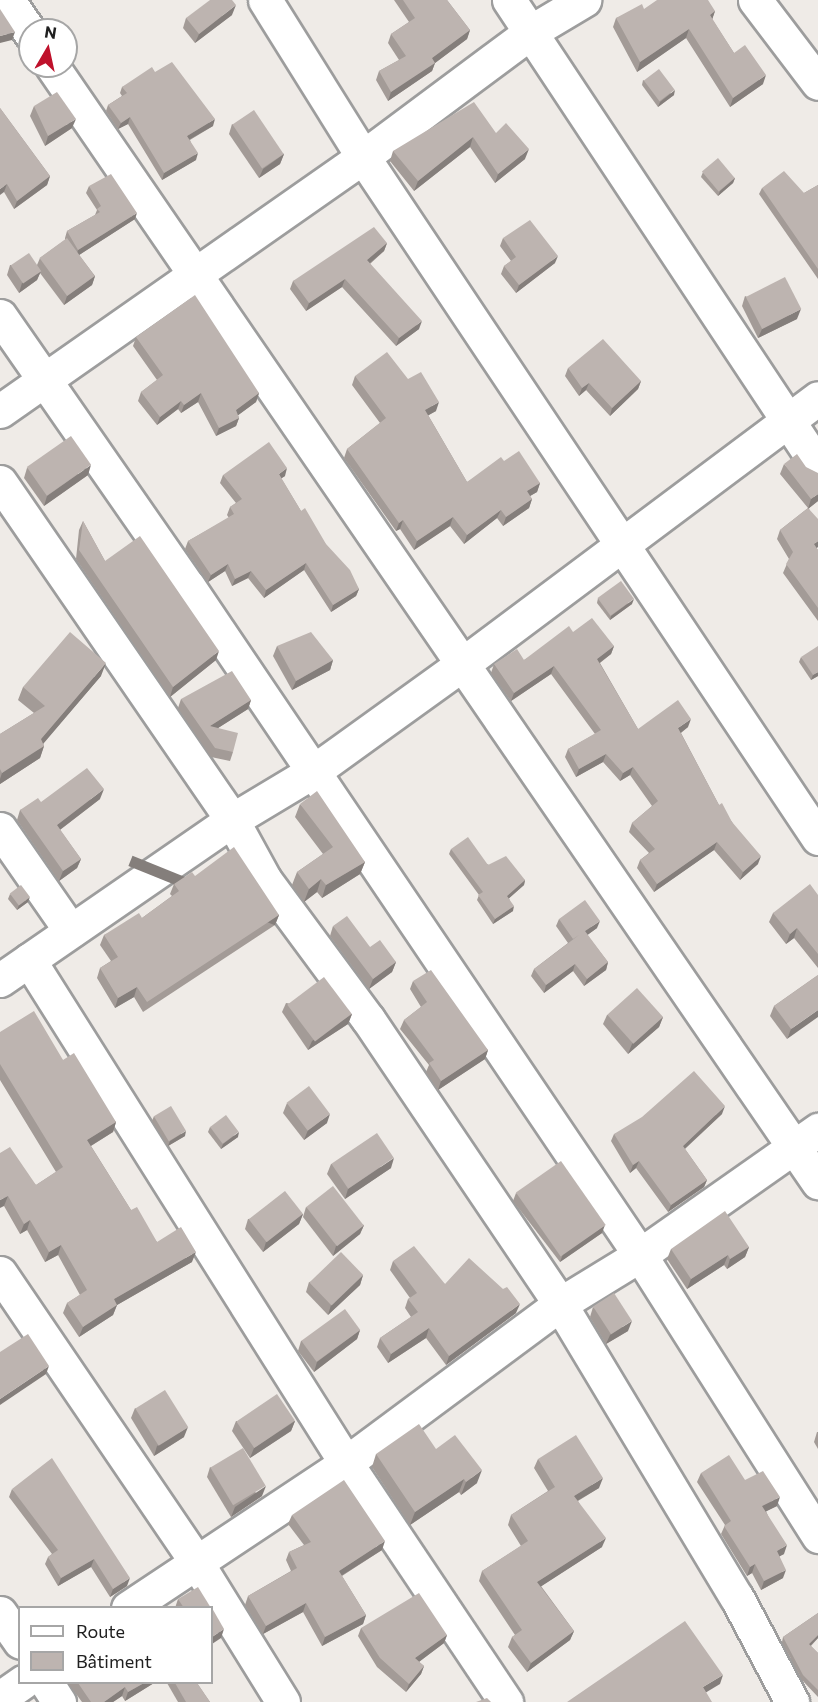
<!DOCTYPE html>
<html>
<head>
<meta charset="utf-8">
<style>
  body { margin:0 }
  #map { position:relative; width:818px; height:1702px; overflow:hidden; background:#efebe7; font-family:Commissioner,sans-serif }
  div>[style] { position:absolute }
  [style*='--x'] { left:calc(var(--x)*1px); top:calc(var(--y)*1px); width:calc(var(--w)*1px); rotate:calc(var(--a)*1deg) }
  .roads { filter:drop-shadow(2px 0 #9d9d9d) drop-shadow(-2px 0 #9d9d9d) drop-shadow(0 2px #9d9d9d) drop-shadow(0 -2px #9d9d9d) }
  .minor>* { height:33px; margin:-16.5px; padding:0 16.5px; transform-origin:16.5px; border-radius:16.5px; background:#fff }
  .wall>* { inset:0; background:#a39b97 }
  .shaded-wall>* { inset:0; background:#847e7b; transform-origin:0 0 }
  .building>* { inset:0; background:#bdb4b0; transform-origin:0 0 }
  span { translate:-50% -50%; white-space:nowrap; text-align:center; line-height:1.15; -webkit-text-stroke:4.5px #fff; paint-order:stroke }
  .legend { position:absolute; left:18px; top:1606px; width:195px; height:78px; box-sizing:border-box; background:#fff; border:2px solid #a6a6a6; margin:0; padding:8px 10px; list-style:none; font-size:18px; color:#202020 }
  .legend li { display:flex; align-items:center; gap:12px; height:30px }
  .legend b { width:30px; border:2px solid #a6a6a6 }
  .north { position:absolute; left:18px; top:18px; width:60px; height:60px; box-sizing:border-box; background:#fff; border:2px solid #a6a6a6; border-radius:50%; rotate:9deg; font-size:16px; font-weight:700; line-height:24px; text-align:center; color:#202020 }
  .north::after { content:''; display:block; margin:auto; width:21px; height:27px; background:#bf112b; clip-path:polygon(50% 0,100% 100%,50% 72%,0 100%) }
</style>
</head>
<body>
<div id="map">
  <div class="roads">
    <div class="minor">
      <div style="--x:8;--y:0;--w:40;--a:56"></div>
      <div style="--x:265;--y:0;--w:185;--a:58"></div>
      <div style="--x:363;--y:157;--w:819;--a:56.25"></div>
      <div style="--x:509;--y:0;--w:559;--a:56.45"></div>
      <div style="--x:755;--y:0;--w:104;--a:52.8"></div>
      <div style="--x:52;--y:66;--w:1354;--a:55.54"></div>
      <div style="--x:0;--y:316;--w:329;--a:55.2"></div>
      <div style="--x:188;--y:586;--w:807;--a:55.96"></div>
      <div style="--x:640;--y:1255;--w:333;--a:57.6"></div>
      <div style="--x:0;--y:411;--w:443;--a:-35"></div>
      <div style="--x:363;--y:157;--w:211;--a:-36.7"></div>
      <div style="--x:532;--y:31;--w:61;--a:-30.8"></div>
      <div style="--x:0;--y:482;--w:410;--a:55.5"></div>
      <div style="--x:232;--y:820;--w:68;--a:61.2"></div>
      <div style="--x:265;--y:880;--w:173;--a:53.5"></div>
      <div style="--x:368;--y:1019;--w:344;--a:56"></div>
      <div style="--x:560;--y:1304;--w:343;--a:59"></div>
      <div style="--x:737;--y:1598;--w:118;--a:62.1"></div>
      <div style="--x:0;--y:829;--w:124;--a:55.2"></div>
      <div style="--x:29;--y:960;--w:595;--a:57.78"></div>
      <div style="--x:346;--y:1463;--w:288;--a:56.2"></div>
      <div style="--x:0;--y:980;--w:282;--a:-34.6"></div>
      <div style="--x:232;--y:820;--w:96;--a:-30.9"></div>
      <div style="--x:314;--y:771;--w:185;--a:-35.8"></div>
      <div style="--x:464;--y:663;--w:442;--a:-36.8"></div>
      <div style="--x:0;--y:1273;--w:347;--a:55.8"></div>
      <div style="--x:195;--y:1560;--w:167;--a:58.2"></div>
      <div style="--x:128;--y:1608;--w:262;--a:-33.6"></div>
      <div style="--x:346;--y:1463;--w:267;--a:-36.6"></div>
      <div style="--x:560;--y:1304;--w:94;--a:-31.5"></div>
      <div style="--x:640;--y:1255;--w:218;--a:-35.1"></div>
      <div style="--x:0;--y:1613;--w:35;--a:55"></div>
      <div style="--x:46;--y:1682;--w:24;--a:57"></div>
      <div style="--x:0;--y:1698;--w:28;--a:-35"></div>
    </div>
  </div>
  <div class="wall">
    <div style="clip-path:polygon(394px 0,447px 0,470px 30px,467px 39px,435px 63px,432px 71px,388px 101px,376px 80px,379px 71px,399px 60px,388px 43px,391px 34px,409px 22px)"></div>
    <div style="clip-path:polygon(644px 9px,715px 11px,712px 19px,734px 53px,763px 84px,730px 107px,686px 38px,637px 72px,613px 27px,616px 18px)"></div>
    <div style="clip-path:polygon(232px 15px,195px 43px,183px 28px,186px 18px)"></div>
    <div style="clip-path:polygon(155px 72px,213px 126px,190px 140px,196px 160px,162px 180px,128px 124px,118px 129px,106px 111px,108px 105px,122px 96px,120px 93px,122px 87px)"></div>
    <div style="clip-path:polygon(643px 80px,674px 95px,658px 107px,642px 85px)"></div>
    <div style="clip-path:polygon(34px 106px,72px 128px,45px 146px,30px 116px)"></div>
    <div style="clip-path:polygon(0 108px,50px 176px,47px 185px,14px 209px,4px 192px)"></div>
    <div style="clip-path:polygon(232px 124px,284px 154px,280px 164px,259px 178px,229px 134px)"></div>
    <div style="clip-path:polygon(496px 133px,525px 159px,495px 183px,470px 147px,414px 191px,390px 161px,393px 151px)"></div>
    <div style="clip-path:polygon(703px 172px,735px 178px,733px 183px,718px 196px,701px 177px)"></div>
    <div style="clip-path:polygon(818px 185px,818px 279px,759px 194px,762px 188px,804px 193px)"></div>
    <div style="clip-path:polygon(89px 186px,135px 219px,79px 255px,95px 276px,92px 285px,64px 305px,40px 273px,37px 280px,19px 293px,7px 275px,10px 265px,37px 265px,40px 258px,65px 240px,65px 238px,67px 231px,95px 215px,97px 210px,86px 193px)"></div>
    <div style="clip-path:polygon(503px 238px,555px 263px,516px 293px,501px 274px,504px 266px,511px 261px,500px 246px)"></div>
    <div style="clip-path:polygon(387px 243px,384px 251px,370px 264px,419px 329px,396px 346px,342px 287px,306px 311px,290px 289px,293px 281px)"></div>
    <div style="clip-path:polygon(745px 296px,797px 319px,758px 338px,742px 306px)"></div>
    <div style="clip-path:polygon(136px 337px,259px 393px,256px 402px,238px 415px,239px 418px,236px 426px,216px 436px,198px 402px,181px 413px,178px 409px,157px 425px,138px 401px,141px 392px,157px 380px,133px 346px)"></div>
    <div style="clip-path:polygon(568px 368px,641px 381px,638px 389px,610px 416px,586px 390px,579px 396px,565px 376px)"></div>
    <div style="clip-path:polygon(355px 376px,408px 379px,436px 411px,428px 415px,467px 482px,504px 461px,540px 483px,537px 492px,530px 496px,532px 499px,529px 508px,503px 526px,497px 518px,464px 544px,450px 526px,414px 550px,400px 529px,396px 531px,344px 458px,347px 449px,380px 423px,352px 385px)"></div>
    <div style="clip-path:polygon(784px 464px,818px 501px,809px 508px,816px 548px,818px 550px,818px 621px,783px 573px,789px 559px,777px 539px,780px 530px,808px 508px,780px 474px)"></div>
    <div style="clip-path:polygon(27px 468px,88px 475px,44px 506px,24px 478px)"></div>
    <div style="clip-path:polygon(223px 475px,285px 476px,281px 478px,301px 511px,359px 589px,356px 596px,331px 612px,304px 570px,264px 598px,248px 578px,232px 586px,225px 571px,208px 582px,185px 549px,188px 541px,229px 518px,227px 515px,230px 507px,236px 503px,220px 483px)"></div>
    <div style="clip-path:polygon(83px 521px,105px 561px,216px 660px,170px 697px,76px 559px,79px 530px)"></div>
    <div style="clip-path:polygon(598px 598px,632px 604px,610px 620px,597px 603px)"></div>
    <div style="clip-path:polygon(573px 632px,614px 646px,611px 654px,600px 663px,638px 729px,688px 727px,681px 733px,719px 805px,732px 822px,758px 864px,740px 880px,714px 850px,654px 892px,637px 868px,640px 860px,649px 853px,629px 832px,632px 823px,652px 806px,630px 775px,620px 781px,603px 762px,576px 777px,565px 757px,568px 749px,595px 734px,551px 674px,511px 701px,491px 673px,494px 664px,524px 660px)"></div>
    <div style="clip-path:polygon(277px 646px,333px 660px,330px 670px,292px 690px,273px 656px)"></div>
    <div style="clip-path:polygon(801px 657px,818px 676px,811px 680px,799px 662px)"></div>
    <div style="clip-path:polygon(101px 676px,43px 743px,44px 746px,40px 758px,0 784px,0 734px,34px 713px,18px 700px,23px 687px)"></div>
    <div style="clip-path:polygon(181px 699px,251px 700px,248px 709px,218px 728px,233px 752px,230px 761px,211px 757px,178px 708px)"></div>
    <div style="clip-path:polygon(100px 799px,60px 830px,81px 859px,77px 868px,59px 881px,17px 820px,20px 810px,41px 802px)"></div>
    <div style="clip-path:polygon(300px 804px,365px 862px,360px 874px,322px 898px,317px 892px,304px 902px,292px 885px,297px 872px,323px 854px,295px 817px)"></div>
    <div style="clip-path:polygon(451px 849px,525px 880px,524px 885px,509px 898px,513px 911px,493px 924px,477px 900px,479px 895px,449px 854px)"></div>
    <div style="clip-path:polygon(195px 876px,279px 915px,275px 925px,143px 1012px,134px 997px,115px 1008px,97px 978px,100px 968px,111px 961px,100px 945px,104px 935px,142px 918px,172px 896px,170px 894px,174px 884px)"></div>
    <div style="clip-path:polygon(10px 894px,28px 902px,17px 910px,8px 899px)"></div>
    <div style="clip-path:polygon(818px 895px,818px 968px,794px 938px,786px 944px,769px 922px,773px 913px)"></div>
    <div style="clip-path:polygon(559px 919px,597px 928px,587px 935px,608px 962px,606px 970px,584px 986px,573px 971px,544px 993px,531px 976px,534px 969px,568px 943px,556px 926px)"></div>
    <div style="clip-path:polygon(333px 926px,396px 962px,392px 972px,369px 989px,330px 936px)"></div>
    <div style="clip-path:polygon(818px 975px,787px 1039px,770px 1016px,774px 1006px)"></div>
    <div style="clip-path:polygon(413px 981px,488px 1050px,485px 1059px,438px 1090px,426px 1072px,429px 1065px,400px 1029px,404px 1020px,421px 1007px,410px 989px)"></div>
    <div style="clip-path:polygon(286px 1003px,352px 1014px,348px 1024px,308px 1050px,282px 1012px)"></div>
    <div style="clip-path:polygon(607px 1015px,663px 1017px,659px 1027px,628px 1054px,603px 1024px)"></div>
    <div style="clip-path:polygon(0 1032px,63px 1060px,116px 1122px,113px 1132px,91px 1146px,131px 1210px,157px 1242px,192px 1262px,117px 1305px,113px 1315px,79px 1337px,63px 1313px,67px 1303px,80px 1295px,58px 1255px,45px 1262px,27px 1230px,20px 1234px,4px 1206px,0 1153px,36px 1185px,56px 1172px,0 1080px)"></div>
    <div style="clip-path:polygon(287px 1103px,327px 1123px,304px 1140px,283px 1113px)"></div>
    <div style="clip-path:polygon(722px 1114px,685px 1149px,707px 1180px,704px 1187px,668px 1212px,636px 1168px,630px 1173px,611px 1141px,614px 1134px)"></div>
    <div style="clip-path:polygon(154px 1116px,185px 1136px,168px 1146px,152px 1121px)"></div>
    <div style="clip-path:polygon(210px 1127px,238px 1137px,221px 1149px,208px 1132px)"></div>
    <div style="clip-path:polygon(331px 1164px,391px 1168px,345px 1199px,327px 1174px)"></div>
    <div style="clip-path:polygon(516px 1193px,602px 1233px,560px 1262px,513px 1201px)"></div>
    <div style="clip-path:polygon(306px 1207px,364px 1225px,360px 1234px,333px 1256px,303px 1217px)"></div>
    <div style="clip-path:polygon(303px 1214px,299px 1224px,263px 1252px,245px 1229px,248px 1219px)"></div>
    <div style="clip-path:polygon(749px 1247px,745px 1257px,727px 1269px,724px 1265px,687px 1289px,667px 1259px,671px 1249px)"></div>
    <div style="clip-path:polygon(393px 1261px,445px 1284px,516px 1313px,446px 1365px,426px 1338px,388px 1363px,377px 1347px,380px 1338px,411px 1317px,405px 1308px,408px 1299px,410px 1298px,390px 1270px)"></div>
    <div style="clip-path:polygon(363px 1275px,360px 1285px,328px 1315px,306px 1292px,309px 1282px)"></div>
    <div style="clip-path:polygon(593px 1307px,628px 1331px,606px 1344px,590px 1317px)"></div>
    <div style="clip-path:polygon(360px 1330px,357px 1339px,314px 1372px,298px 1351px,301px 1341px)"></div>
    <div style="clip-path:polygon(135px 1408px,184px 1437px,154px 1456px,131px 1418px)"></div>
    <div style="clip-path:polygon(236px 1421px,295px 1421px,291px 1431px,250px 1458px,232px 1431px)"></div>
    <div style="clip-path:polygon(817px 1432px,818px 1432px,818px 1449px,814px 1442px)"></div>
    <div style="clip-path:polygon(436px 1449px,477px 1483px,461px 1495px,459px 1492px,410px 1525px,372px 1467px,376px 1454px)"></div>
    <div style="clip-path:polygon(538px 1459px,599px 1488px,578px 1501px,602px 1547px,541px 1586px,574px 1631px,570px 1640px,527px 1672px,508px 1647px,512px 1637px,515px 1635px,479px 1581px,482px 1571px,521px 1546px,508px 1525px,511px 1515px,548px 1491px,534px 1468px)"></div>
    <div style="clip-path:polygon(210px 1467px,262px 1496px,231px 1517px,207px 1477px)"></div>
    <div style="clip-path:polygon(701px 1473px,745px 1480px,777px 1506px,766px 1511px,784px 1554px,779px 1556px,783px 1578px,761px 1590px,752px 1573px,747px 1576px,721px 1534px,725px 1525px,697px 1482px)"></div>
    <div style="clip-path:polygon(12px 1489px,127px 1586px,110px 1597px,91px 1567px,58px 1586px,45px 1564px,48px 1557px,52px 1554px,9px 1497px)"></div>
    <div style="clip-path:polygon(292px 1515px,382px 1550px,342px 1576px,366px 1615px,363px 1624px,322px 1646px,303px 1612px,263px 1634px,245px 1605px,248px 1596px,291px 1571px,286px 1560px,289px 1552px,304px 1545px,288px 1524px)"></div>
    <div style="clip-path:polygon(178px 1599px,211px 1608px,175px 1608px)"></div>
    <div style="clip-path:polygon(818px 1613px,818px 1638px,811px 1646px,818px 1653px,818px 1697px,802px 1680px,782px 1642px,783px 1637px)"></div>
    <div style="clip-path:polygon(361px 1628px,447px 1635px,444px 1643px,419px 1662px,424px 1666px,421px 1674px,406px 1692px,377px 1667px,358px 1636px)"></div>
    <div style="clip-path:polygon(68px 1683px,154px 1683px,125px 1701px,122px 1696px,113px 1702px,82px 1702px)"></div>
    <div style="clip-path:polygon(167px 1683px,197px 1683px,210px 1702px,178px 1702px)"></div>
  </div>
  <div class="shaded-wall">
    <div style="clip-path:polygon(236px 5px,232px 15px,195px 43px,199px 34px)"></div>
    <div style="clip-path:polygon(715px 11px,712px 20px,710px 15px)"></div>
    <div style="clip-path:polygon(689px 29px,686px 38px,637px 72px,640px 62px)"></div>
    <div style="clip-path:polygon(470px 30px,467px 39px,435px 63px,432px 71px,388px 101px,391px 92px,432px 58px)"></div>
    <div style="clip-path:polygon(15px 32px,12px 40px,0 43px,0 36px)"></div>
    <div style="clip-path:polygon(766px 75px,763px 84px,730px 107px,733px 98px)"></div>
    <div style="clip-path:polygon(675px 90px,674px 95px,658px 107px,660px 102px)"></div>
    <div style="clip-path:polygon(130px 117px,128px 124px,118px 129px,121px 123px)"></div>
    <div style="clip-path:polygon(76px 119px,72px 128px,45px 146px,48px 136px)"></div>
    <div style="clip-path:polygon(215px 119px,213px 126px,185px 142px,187px 136px)"></div>
    <div style="clip-path:polygon(473px 137px,470px 147px,414px 191px,418px 181px)"></div>
    <div style="clip-path:polygon(529px 149px,525px 159px,495px 183px,498px 174px)"></div>
    <div style="clip-path:polygon(198px 153px,196px 160px,162px 180px,164px 173px)"></div>
    <div style="clip-path:polygon(284px 154px,280px 164px,259px 178px,263px 169px)"></div>
    <div style="clip-path:polygon(50px 176px,47px 185px,14px 209px,17px 201px)"></div>
    <div style="clip-path:polygon(735px 178px,733px 183px,718px 196px,720px 191px)"></div>
    <div style="clip-path:polygon(7px 184px,4px 192px,0 195px,0 189px)"></div>
    <div style="clip-path:polygon(137px 213px,135px 219px,76px 257px,78px 250px)"></div>
    <div style="clip-path:polygon(387px 243px,384px 251px,364px 268px,367px 260px)"></div>
    <div style="clip-path:polygon(558px 256px,555px 263px,516px 293px,519px 285px)"></div>
    <div style="clip-path:polygon(41px 271px,37px 280px,19px 293px,22px 283px)"></div>
    <div style="clip-path:polygon(95px 276px,92px 285px,64px 305px,67px 296px)"></div>
    <div style="clip-path:polygon(345px 279px,342px 287px,306px 311px,309px 303px)"></div>
    <div style="clip-path:polygon(801px 309px,797px 319px,758px 338px,762px 329px)"></div>
    <div style="clip-path:polygon(422px 321px,419px 329px,396px 346px,399px 338px)"></div>
    <div style="clip-path:polygon(641px 381px,638px 389px,610px 416px,612px 408px)"></div>
    <div style="clip-path:polygon(589px 383px,586px 390px,579px 396px,582px 388px)"></div>
    <div style="clip-path:polygon(201px 393px,198px 402px,181px 413px,184px 405px)"></div>
    <div style="clip-path:polygon(259px 393px,256px 402px,233px 419px,236px 410px)"></div>
    <div style="clip-path:polygon(181px 401px,178px 409px,157px 425px,160px 417px)"></div>
    <div style="clip-path:polygon(439px 402px,436px 411px,422px 419px,425px 410px)"></div>
    <div style="clip-path:polygon(239px 418px,236px 426px,216px 436px,219px 428px)"></div>
    <div style="clip-path:polygon(91px 465px,88px 475px,44px 506px,47px 496px)"></div>
    <div style="clip-path:polygon(287px 468px,285px 476px,276px 482px,279px 474px)"></div>
    <div style="clip-path:polygon(540px 483px,537px 492px,523px 500px,527px 491px)"></div>
    <div style="clip-path:polygon(818px 494px,818px 501px,808px 509px,811px 499px)"></div>
    <div style="clip-path:polygon(532px 499px,529px 508px,503px 526px,506px 517px)"></div>
    <div style="clip-path:polygon(501px 510px,497px 518px,464px 544px,467px 535px)"></div>
    <div style="clip-path:polygon(453px 517px,450px 526px,414px 550px,417px 541px)"></div>
    <div style="clip-path:polygon(403px 520px,400px 529px,396px 531px,399px 523px)"></div>
    <div style="clip-path:polygon(818px 541px,818px 547px,811px 553px,814px 544px)"></div>
    <div style="clip-path:polygon(306px 563px,304px 570px,264px 598px,266px 590px)"></div>
    <div style="clip-path:polygon(228px 564px,225px 571px,208px 582px,211px 575px)"></div>
    <div style="clip-path:polygon(251px 571px,248px 578px,232px 586px,235px 579px)"></div>
    <div style="clip-path:polygon(359px 589px,356px 596px,331px 612px,333px 605px)"></div>
    <div style="clip-path:polygon(634px 599px,632px 604px,610px 620px,611px 616px)"></div>
    <div style="clip-path:polygon(614px 646px,611px 654px,594px 667px,597px 659px)"></div>
    <div style="clip-path:polygon(219px 651px,216px 660px,170px 697px,173px 687px)"></div>
    <div style="clip-path:polygon(333px 660px,330px 670px,292px 690px,296px 681px)"></div>
    <div style="clip-path:polygon(106px 663px,101px 676px,38px 750px,44px 746px,40px 758px,0 784px,0 779px,2px 773px,41px 739px)"></div>
    <div style="clip-path:polygon(554px 666px,551px 674px,511px 701px,514px 693px)"></div>
    <div style="clip-path:polygon(818px 672px,818px 676px,811px 680px,813px 675px)"></div>
    <div style="clip-path:polygon(251px 700px,248px 709px,207px 735px,210px 726px)"></div>
    <div style="clip-path:polygon(691px 719px,688px 727px,675px 737px,678px 728px)"></div>
    <div style="clip-path:polygon(606px 754px,603px 762px,576px 777px,579px 769px)"></div>
    <div style="clip-path:polygon(633px 767px,630px 775px,620px 781px,623px 773px)"></div>
    <div style="clip-path:polygon(104px 789px,100px 799px,53px 835px,57px 825px)"></div>
    <div style="clip-path:polygon(717px 842px,714px 850px,654px 892px,657px 884px)"></div>
    <div style="clip-path:polygon(761px 856px,758px 864px,740px 880px,743px 872px)"></div>
    <div style="clip-path:polygon(81px 859px,77px 868px,59px 881px,63px 871px)"></div>
    <div style="clip-path:polygon(365px 862px,360px 874px,322px 898px,326px 885px)"></div>
    <div style="clip-path:polygon(321px 879px,317px 892px,304px 902px,309px 889px)"></div>
    <div style="clip-path:polygon(525px 880px,524px 885px,506px 901px,507px 896px)"></div>
    <div style="clip-path:polygon(30px 897px,28px 902px,17px 910px,19px 905px)"></div>
    <div style="clip-path:polygon(514px 906px,513px 911px,493px 924px,495px 919px)"></div>
    <div style="left:279px;top:915px;width:11px;height:158px;rotate:112deg"></div>
    <div style="clip-path:polygon(600px 921px,597px 928px,582px 939px,585px 931px)"></div>
    <div style="clip-path:polygon(797px 928px,794px 938px,786px 944px,790px 934px)"></div>
    <div style="clip-path:polygon(396px 962px,392px 972px,369px 989px,373px 979px)"></div>
    <div style="clip-path:polygon(608px 962px,606px 970px,584px 986px,587px 979px)"></div>
    <div style="clip-path:polygon(575px 964px,573px 971px,544px 993px,546px 985px)"></div>
    <div style="clip-path:polygon(137px 987px,134px 997px,115px 1008px,118px 998px)"></div>
    <div style="clip-path:polygon(818px 1010px,818px 1017px,787px 1039px,791px 1029px)"></div>
    <div style="clip-path:polygon(352px 1014px,348px 1024px,308px 1050px,312px 1041px)"></div>
    <div style="clip-path:polygon(663px 1017px,659px 1027px,628px 1054px,632px 1044px)"></div>
    <div style="clip-path:polygon(488px 1050px,485px 1059px,438px 1090px,441px 1081px)"></div>
    <div style="clip-path:polygon(725px 1106px,722px 1114px,680px 1153px,683px 1146px)"></div>
    <div style="clip-path:polygon(330px 1114px,327px 1123px,304px 1140px,308px 1130px)"></div>
    <div style="clip-path:polygon(116px 1122px,113px 1132px,84px 1150px,87px 1140px)"></div>
    <div style="clip-path:polygon(186px 1131px,185px 1136px,168px 1146px,170px 1141px)"></div>
    <div style="clip-path:polygon(239px 1132px,238px 1137px,221px 1149px,223px 1144px)"></div>
    <div style="clip-path:polygon(394px 1158px,391px 1168px,345px 1199px,348px 1189px)"></div>
    <div style="clip-path:polygon(639px 1161px,636px 1168px,630px 1173px,633px 1165px)"></div>
    <div style="clip-path:polygon(707px 1180px,704px 1187px,668px 1212px,671px 1205px)"></div>
    <div style="clip-path:polygon(8px 1196px,4px 1206px,0 1208px,0 1200px)"></div>
    <div style="clip-path:polygon(303px 1214px,299px 1224px,263px 1252px,266px 1242px)"></div>
    <div style="clip-path:polygon(30px 1220px,27px 1230px,20px 1234px,24px 1224px)"></div>
    <div style="clip-path:polygon(364px 1225px,360px 1234px,333px 1256px,336px 1246px)"></div>
    <div style="clip-path:polygon(605px 1225px,602px 1233px,560px 1262px,563px 1254px)"></div>
    <div style="clip-path:polygon(61px 1245px,58px 1255px,45px 1262px,49px 1252px)"></div>
    <div style="clip-path:polygon(749px 1247px,745px 1257px,727px 1269px,730px 1259px)"></div>
    <div style="clip-path:polygon(196px 1252px,192px 1262px,117px 1305px,113px 1315px,79px 1337px,83px 1327px,114px 1299px)"></div>
    <div style="clip-path:polygon(728px 1255px,724px 1265px,687px 1289px,691px 1279px)"></div>
    <div style="clip-path:polygon(363px 1275px,360px 1285px,328px 1315px,331px 1305px)"></div>
    <div style="clip-path:polygon(520px 1304px,516px 1313px,446px 1365px,449px 1356px)"></div>
    <div style="clip-path:polygon(632px 1321px,628px 1331px,606px 1344px,610px 1335px)"></div>
    <div style="clip-path:polygon(429px 1328px,426px 1338px,388px 1363px,391px 1354px)"></div>
    <div style="clip-path:polygon(360px 1330px,357px 1339px,314px 1372px,317px 1362px)"></div>
    <div style="clip-path:polygon(49px 1366px,46px 1374px,0 1405px,0 1399px)"></div>
    <div style="clip-path:polygon(295px 1421px,291px 1431px,250px 1458px,254px 1448px)"></div>
    <div style="clip-path:polygon(188px 1427px,184px 1437px,154px 1456px,157px 1446px)"></div>
    <div style="clip-path:polygon(482px 1470px,477px 1483px,461px 1495px,466px 1482px)"></div>
    <div style="clip-path:polygon(603px 1478px,599px 1488px,570px 1505px,574px 1496px)"></div>
    <div style="clip-path:polygon(464px 1479px,459px 1492px,410px 1525px,415px 1512px)"></div>
    <div style="clip-path:polygon(266px 1486px,262px 1496px,231px 1517px,235px 1507px)"></div>
    <div style="clip-path:polygon(780px 1497px,777px 1506px,759px 1515px,762px 1506px)"></div>
    <div style="clip-path:polygon(606px 1538px,602px 1547px,534px 1591px,537px 1582px)"></div>
    <div style="clip-path:polygon(385px 1541px,382px 1550px,336px 1579px,339px 1571px)"></div>
    <div style="clip-path:polygon(787px 1545px,784px 1554px,773px 1560px,777px 1551px)"></div>
    <div style="clip-path:polygon(94px 1559px,91px 1567px,58px 1586px,61px 1578px)"></div>
    <div style="clip-path:polygon(755px 1564px,752px 1573px,747px 1576px,750px 1567px)"></div>
    <div style="clip-path:polygon(786px 1570px,783px 1578px,761px 1590px,764px 1581px)"></div>
    <div style="clip-path:polygon(130px 1578px,127px 1586px,110px 1597px,113px 1589px)"></div>
    <div style="clip-path:polygon(306px 1603px,303px 1612px,263px 1634px,266px 1626px)"></div>
    <div style="clip-path:polygon(366px 1615px,363px 1624px,322px 1646px,325px 1637px)"></div>
    <div style="clip-path:polygon(224px 1629px,221px 1638px,212px 1644px,212px 1637px)"></div>
    <div style="clip-path:polygon(574px 1631px,570px 1640px,527px 1672px,531px 1663px)"></div>
    <div style="clip-path:polygon(447px 1635px,444px 1643px,412px 1667px,415px 1658px)"></div>
    <div style="clip-path:polygon(818px 1635px,818px 1638px,807px 1649px,809px 1644px)"></div>
    <div style="clip-path:polygon(424px 1666px,421px 1674px,406px 1692px,409px 1684px)"></div>
    <div style="clip-path:polygon(723px 1675px,720px 1684px,700px 1696px,703px 1687px)"></div>
    <div style="clip-path:polygon(144px 1683px,154px 1683px,125px 1701px,128px 1692px)"></div>
    <div style="clip-path:polygon(125px 1687px,122px 1696px,113px 1702px,104px 1702px)"></div>
  </div>
  <div class="building">
    <div style="clip-path:polygon(210px 0,232px 0,236px 5px,199px 34px,186px 18px)"></div>
    <div style="clip-path:polygon(403px 0,447px 0,470px 30px,432px 58px,435px 63px,391px 92px,379px 71px,406px 56px,391px 34px,415px 18px)"></div>
    <div style="clip-path:polygon(657px 0,708px 0,715px 11px,710px 15px,734px 53px,745px 45px,766px 75px,733px 98px,689px 29px,640px 62px,616px 18px,642px 4px,644px 9px)"></div>
    <div style="clip-path:polygon(0 9px,15px 32px,0 36px)"></div>
    <div style="clip-path:polygon(172px 62px,215px 119px,187px 136px,198px 153px,164px 173px,130px 117px,121px 123px,108px 105px,127px 93px,122px 87px,152px 67px,155px 72px)"></div>
    <div style="left:659px;top:69px;width:26px;height:19px;rotate:53deg"></div>
    <div style="clip-path:polygon(57px 92px,76px 119px,48px 136px,34px 106px)"></div>
    <div style="clip-path:polygon(474px 102px,496px 133px,506px 123px,529px 149px,498px 174px,473px 137px,418px 181px,393px 151px)"></div>
    <div style="clip-path:polygon(0 108px,50px 176px,17px 201px,7px 184px,0 189px)"></div>
    <div style="left:254px;top:110px;width:53px;height:26px;rotate:56deg"></div>
    <div style="left:718px;top:158px;width:26px;height:21px;rotate:50deg"></div>
    <div style="clip-path:polygon(784px 171px,804px 193px,818px 185px,818px 269px,762px 188px)"></div>
    <div style="clip-path:polygon(111px 174px,137px 213px,78px 250px,67px 231px,100px 212px,97px 209px,101px 206px,89px 186px)"></div>
    <div style="clip-path:polygon(530px 220px,558px 256px,519px 285px,504px 266px,516px 257px,503px 238px)"></div>
    <div style="clip-path:polygon(374px 227px,387px 243px,367px 260px,422px 321px,399px 338px,345px 279px,309px 303px,293px 281px)"></div>
    <div style="left:67px;top:238px;width:47px;height:34px;rotate:54deg"></div>
    <div style="left:29px;top:253px;width:22px;height:22px;rotate:56deg"></div>
    <div style="left:785px;top:277px;width:36px;height:44px;rotate:63deg"></div>
    <div style="clip-path:polygon(195px 295px,259px 393px,236px 410px,239px 418px,219px 428px,201px 393px,184px 405px,181px 401px,160px 417px,141px 392px,163px 375px,136px 337px)"></div>
    <div style="clip-path:polygon(603px 339px,641px 381px,612px 408px,589px 383px,582px 388px,568px 368px)"></div>
    <div style="clip-path:polygon(387px 352px,408px 379px,421px 372px,439px 402px,425px 410px,467px 482px,501px 457px,504px 461px,519px 451px,540px 483px,527px 491px,532px 499px,506px 517px,501px 510px,467px 535px,453px 517px,417px 541px,403px 520px,399px 523px,347px 449px,386px 418px,355px 376px)"></div>
    <div style="left:71px;top:436px;width:35px;height:54px;rotate:55deg"></div>
    <div style="clip-path:polygon(269px 442px,287px 468px,279px 474px,301px 511px,305px 508px,326px 544px,350px 570px,359px 589px,333px 605px,306px 563px,266px 590px,251px 571px,235px 579px,228px 564px,211px 575px,188px 541px,234px 514px,230px 507px,242px 499px,223px 475px)"></div>
    <div style="clip-path:polygon(797px 454px,806px 467px,818px 473px,818px 494px,811px 499px,784px 464px)"></div>
    <div style="clip-path:polygon(808px 508px,818px 519px,818px 541px,814px 544px,818px 550px,818px 608px,786px 564px,793px 552px,780px 530px)"></div>
    <div style="clip-path:polygon(83px 521px,105px 561px,140px 536px,219px 651px,173px 687px,79px 550px)"></div>
    <div style="left:621px;top:581px;width:22px;height:29px;rotate:54deg"></div>
    <div style="clip-path:polygon(592px 618px,614px 646px,597px 659px,638px 729px,678px 700px,691px 719px,678px 728px,719px 805px,722px 803px,732px 822px,761px 856px,743px 872px,717px 842px,657px 884px,640px 860px,655px 849px,632px 823px,658px 801px,633px 767px,623px 773px,606px 754px,579px 769px,568px 749px,601px 730px,554px 666px,514px 693px,494px 664px,517px 649px,524px 660px,569px 626px,573px 632px)"></div>
    <div style="clip-path:polygon(70px 632px,106px 663px,41px 739px,44px 746px,2px 773px,0 769px,0 734px,45px 706px,23px 687px)"></div>
    <div style="clip-path:polygon(311px 632px,333px 660px,296px 681px,277px 646px)"></div>
    <div style="clip-path:polygon(818px 646px,818px 672px,813px 675px,801px 657px)"></div>
    <div style="clip-path:polygon(232px 671px,251px 700px,210px 726px,238px 733px,233px 752px,215px 748px,181px 699px)"></div>
    <div style="clip-path:polygon(87px 768px,104px 789px,57px 825px,81px 859px,63px 871px,20px 810px,38px 798px,41px 802px)"></div>
    <div style="clip-path:polygon(317px 791px,365px 862px,326px 885px,321px 879px,309px 889px,297px 872px,333px 847px,300px 804px)"></div>
    <div style="clip-path:polygon(468px 837px,488px 865px,506px 856px,525px 880px,507px 896px,514px 906px,495px 919px,478px 895px,483px 892px,451px 849px)"></div>
    <div style="clip-path:polygon(234px 847px,279px 915px,147px 1002px,137px 987px,118px 998px,100px 968px,118px 957px,104px 935px,139px 913px,142px 918px,179px 891px,174px 884px,192px 872px,195px 876px)"></div>
    <div style="clip-path:polygon(810px 884px,818px 895px,818px 954px,797px 928px,790px 934px,773px 913px)"></div>
    <div style="left:21px;top:885px;width:15px;height:14px;rotate:53deg"></div>
    <div style="clip-path:polygon(585px 900px,600px 921px,585px 931px,608px 962px,587px 979px,575px 964px,546px 985px,534px 969px,579px 935px,573px 939px,559px 919px)"></div>
    <div style="clip-path:polygon(347px 916px,370px 947px,380px 940px,396px 962px,373px 979px,333px 926px)"></div>
    <div style="clip-path:polygon(431px 970px,488px 1050px,441px 1081px,429px 1063px,434px 1060px,404px 1020px,427px 1002px,413px 981px)"></div>
    <div style="clip-path:polygon(818px 975px,818px 1010px,791px 1029px,774px 1006px)"></div>
    <div style="left:324px;top:977px;width:46px;height:46px;rotate:53deg"></div>
    <div style="left:637px;top:988px;width:39px;height:40px;rotate:48deg"></div>
    <div style="clip-path:polygon(34px 1011px,63px 1060px,74px 1053px,116px 1122px,87px 1140px,131px 1210px,137px 1207px,157px 1242px,181px 1227px,196px 1252px,114px 1299px,117px 1305px,83px 1327px,67px 1303px,87px 1290px,61px 1245px,49px 1252px,30px 1220px,24px 1224px,8px 1196px,0 1200px,0 1153px,10px 1147px,36px 1185px,63px 1167px,0 1064px,0 1032px)"></div>
    <div style="clip-path:polygon(694px 1071px,725px 1106px,683px 1146px,707px 1180px,671px 1205px,639px 1161px,633px 1165px,614px 1134px,642px 1117px)"></div>
    <div style="left:309px;top:1086px;width:35px;height:28px;rotate:53deg"></div>
    <div style="left:171px;top:1106px;width:29px;height:20px;rotate:59deg"></div>
    <div style="left:226px;top:1115px;width:21px;height:20px;rotate:53deg"></div>
    <div style="left:377px;top:1133px;width:30px;height:55px;rotate:56deg"></div>
    <div style="left:561px;top:1161px;width:78px;height:55px;rotate:55deg"></div>
    <div style="left:333px;top:1186px;width:50px;height:34px;rotate:52deg"></div>
    <div style="left:285px;top:1191px;width:29px;height:46px;rotate:52deg"></div>
    <div style="clip-path:polygon(725px 1211px,749px 1247px,730px 1259px,728px 1255px,691px 1279px,671px 1249px)"></div>
    <div style="clip-path:polygon(414px 1246px,445px 1284px,469px 1258px,503px 1289px,507px 1287px,520px 1304px,449px 1356px,429px 1328px,391px 1354px,380px 1338px,418px 1312px,408px 1299px,417px 1293px,393px 1261px)"></div>
    <div style="left:341px;top:1252px;width:32px;height:44px;rotate:46deg"></div>
    <div style="left:614px;top:1293px;width:33px;height:25px;rotate:57deg"></div>
    <div style="left:345px;top:1309px;width:26px;height:54px;rotate:54deg"></div>
    <div style="clip-path:polygon(28px 1334px,49px 1366px,0 1399px,0 1352px)"></div>
    <div style="left:165px;top:1390px;width:44px;height:35px;rotate:58deg"></div>
    <div style="left:277px;top:1394px;width:32px;height:49px;rotate:56deg"></div>
    <div style="clip-path:polygon(419px 1424px,436px 1449px,455px 1435px,482px 1470px,466px 1482px,464px 1479px,415px 1512px,376px 1454px)"></div>
    <div style="clip-path:polygon(576px 1435px,603px 1478px,574px 1496px,606px 1538px,537px 1582px,574px 1631px,531px 1663px,512px 1637px,522px 1630px,482px 1571px,528px 1541px,511px 1515px,555px 1487px,538px 1459px)"></div>
    <div style="left:243px;top:1448px;width:44px;height:38px;rotate:59deg"></div>
    <div style="clip-path:polygon(729px 1455px,745px 1480px,763px 1471px,780px 1497px,762px 1506px,787px 1545px,777px 1551px,786px 1570px,764px 1581px,755px 1564px,750px 1567px,724px 1526px,731px 1521px,701px 1473px)"></div>
    <div style="clip-path:polygon(52px 1458px,130px 1578px,113px 1589px,94px 1559px,61px 1578px,48px 1557px,58px 1550px,12px 1489px)"></div>
    <div style="clip-path:polygon(344px 1480px,385px 1541px,339px 1571px,366px 1615px,325px 1637px,306px 1603px,266px 1626px,248px 1596px,297px 1568px,289px 1552px,311px 1542px,292px 1515px)"></div>
    <div style="clip-path:polygon(198px 1587px,211px 1608px,184px 1608px,178px 1599px)"></div>
    <div style="clip-path:polygon(419px 1593px,447px 1635px,415px 1658px,424px 1666px,409px 1684px,380px 1658px,361px 1628px)"></div>
    <div style="clip-path:polygon(212px 1608px,224px 1629px,212px 1637px)"></div>
    <div style="clip-path:polygon(818px 1613px,818px 1635px,809px 1644px,818px 1653px,818px 1690px,803px 1675px,783px 1637px)"></div>
    <div style="clip-path:polygon(685px 1621px,723px 1675px,703px 1687px,712px 1702px,567px 1702px)"></div>
    <div style="clip-path:polygon(78px 1683px,144px 1683px,128px 1692px,125px 1687px,104px 1702px,91px 1702px)"></div>
    <div style="clip-path:polygon(175px 1683px,197px 1683px,210px 1702px,186px 1702px)"></div>
    <div style="clip-path:polygon(487px 1698px,491px 1702px,476px 1702px)"></div>
  </div>
  <ul class="legend">
  <li><b style="height:8px;background:#fff"></b>Route</li>
  <li><b style="height:16px;background:#bdb4b0"></b>Bâtiment</li>
  </ul>
  <div class="north">N</div>
</div>
</body>
</html>
